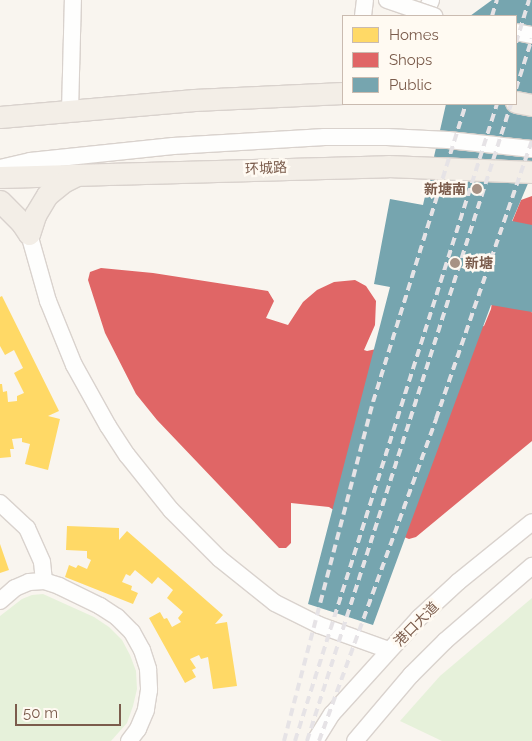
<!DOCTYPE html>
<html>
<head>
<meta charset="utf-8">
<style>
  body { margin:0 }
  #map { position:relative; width:532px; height:741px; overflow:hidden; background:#f9f5ef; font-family:Raleway,"Noto Sans SC",sans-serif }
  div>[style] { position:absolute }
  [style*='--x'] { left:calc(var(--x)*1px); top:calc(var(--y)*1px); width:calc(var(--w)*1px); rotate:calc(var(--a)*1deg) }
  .green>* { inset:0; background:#e6f1da }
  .homes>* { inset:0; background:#ffd966 }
  .shops>* { inset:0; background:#e06666 }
  .public>* { inset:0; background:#76a5af }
  .roads { filter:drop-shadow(1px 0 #d9d2cd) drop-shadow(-1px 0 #d9d2cd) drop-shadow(0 1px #d9d2cd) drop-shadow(0 -1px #d9d2cd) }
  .minor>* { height:16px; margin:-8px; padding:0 8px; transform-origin:8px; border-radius:8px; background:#fefefd }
  .major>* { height:21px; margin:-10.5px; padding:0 10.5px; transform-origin:10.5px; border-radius:10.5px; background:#f3eee7 }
  .rail>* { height:4px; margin-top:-2px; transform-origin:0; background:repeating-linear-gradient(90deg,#e6e3e6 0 8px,transparent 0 13px) }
  .bridges { filter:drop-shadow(1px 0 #d9d2cd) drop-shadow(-1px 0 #d9d2cd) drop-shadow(0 1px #d9d2cd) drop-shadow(0 -1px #d9d2cd) }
  .minor-bridge>* { height:16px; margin:-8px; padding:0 8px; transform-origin:8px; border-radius:8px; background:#fefefd }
  .dots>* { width:14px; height:14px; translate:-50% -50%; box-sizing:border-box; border:2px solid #fffaf2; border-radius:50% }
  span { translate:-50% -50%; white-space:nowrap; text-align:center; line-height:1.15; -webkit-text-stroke:5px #fffaf2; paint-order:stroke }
  .street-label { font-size:14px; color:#7b5c4c }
  .poi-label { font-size:14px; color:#7b5c4c; font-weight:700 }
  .right { translate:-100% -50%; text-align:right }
  .left { translate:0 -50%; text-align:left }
  .legend { position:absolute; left:342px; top:15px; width:175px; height:90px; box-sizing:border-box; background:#fffaf2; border:1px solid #cabbb0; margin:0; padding:6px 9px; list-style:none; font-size:15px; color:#7b5c4c }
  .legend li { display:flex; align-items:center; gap:10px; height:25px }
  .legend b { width:25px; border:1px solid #cabbb0 }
  .scale { position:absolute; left:15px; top:704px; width:106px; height:22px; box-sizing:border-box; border:2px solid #7b5c4c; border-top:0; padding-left:6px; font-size:15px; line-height:18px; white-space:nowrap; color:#7b5c4c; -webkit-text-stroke:4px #fffaf2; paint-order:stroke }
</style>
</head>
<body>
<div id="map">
  <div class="green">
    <div style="clip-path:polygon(43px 594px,94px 617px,109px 627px,122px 640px,130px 655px,136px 671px,137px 689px,133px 706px,127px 723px,111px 741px,0 741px,0 616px,22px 599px,32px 595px)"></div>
    <div style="clip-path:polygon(532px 598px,532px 741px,442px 741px,400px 721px,440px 676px)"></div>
  </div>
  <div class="homes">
    <div style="clip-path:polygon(2px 296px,59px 411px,48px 416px,60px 419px,48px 470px,25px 464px,30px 444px,22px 442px,22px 438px,12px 439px,14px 449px,10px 449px,11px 457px,0 458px,0 384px,2px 384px,3px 392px,7px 391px,8px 402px,17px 401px,17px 396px,24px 393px,14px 373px,23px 368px,14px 350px,5px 355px,0 346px,0 297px)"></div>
    <div style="clip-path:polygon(67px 526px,119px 528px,119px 540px,127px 531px,223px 615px,215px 624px,227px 622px,237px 686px,213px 689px,208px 657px,201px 659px,199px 655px,190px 659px,196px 668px,192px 670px,196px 677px,185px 683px,149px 618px,160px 612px,164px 619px,167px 618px,172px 627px,181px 622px,178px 618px,183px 612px,167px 598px,173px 590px,158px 577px,152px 584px,135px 570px,130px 576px,126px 574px,122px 582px,132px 586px,131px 590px,138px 593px,133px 604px,65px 577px,69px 565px,76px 568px,78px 565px,87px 569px,91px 560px,87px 558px,87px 551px,66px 550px)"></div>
    <div style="clip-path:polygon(0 544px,9px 570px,0 573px)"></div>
  </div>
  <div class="shops">
    <div style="clip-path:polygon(532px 196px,532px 255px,523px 283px,532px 313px,532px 441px,416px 537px,409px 539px,371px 524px,343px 516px,329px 507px,291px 503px,291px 543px,286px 548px,279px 548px,157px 420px,136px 394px,105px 333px,88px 280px,90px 272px,101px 268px,153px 273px,268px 291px,274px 301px,266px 318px,288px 325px,303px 302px,317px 290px,334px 282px,355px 280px,366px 286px,376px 301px,375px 325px,364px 350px,367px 351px,484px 326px,491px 309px,499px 254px,521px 200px)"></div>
  </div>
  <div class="public">
    <div style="clip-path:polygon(492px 0,532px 0,532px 174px,512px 221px,532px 225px,532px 312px,491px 305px,373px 625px,308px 604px,390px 287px,374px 284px,390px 199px,423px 205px,446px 104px,516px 104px,516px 16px,470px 16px)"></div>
  </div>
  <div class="roads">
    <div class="minor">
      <div style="--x:363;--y:16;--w:16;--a:-83"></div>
      <div style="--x:424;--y:16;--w:17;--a:-66"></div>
      <div style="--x:516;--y:32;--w:16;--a:11"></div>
      <div style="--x:70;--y:111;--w:111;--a:-88.5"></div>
      <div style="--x:0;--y:168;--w:31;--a:-13"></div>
      <div style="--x:30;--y:161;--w:144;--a:-6"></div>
      <div style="--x:173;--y:146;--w:152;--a:-3.4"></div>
      <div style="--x:325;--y:137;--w:62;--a:0"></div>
      <div style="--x:387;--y:137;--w:61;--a:2.8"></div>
      <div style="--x:448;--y:140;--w:84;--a:6.1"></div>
      <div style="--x:29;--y:234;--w:70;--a:74.2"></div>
      <div style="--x:48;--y:301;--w:69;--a:67.9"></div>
      <div style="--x:74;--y:365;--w:70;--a:60.9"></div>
      <div style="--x:108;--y:426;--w:35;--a:57"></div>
      <div style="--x:127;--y:455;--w:70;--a:51.3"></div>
      <div style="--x:171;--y:510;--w:69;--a:45"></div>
      <div style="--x:220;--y:559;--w:70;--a:38.7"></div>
      <div style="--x:275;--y:603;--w:49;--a:26.6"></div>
      <div style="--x:319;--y:625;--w:74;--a:19.7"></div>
      <div style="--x:0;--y:503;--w:37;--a:43"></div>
      <div style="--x:27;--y:528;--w:37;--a:66"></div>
      <div style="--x:42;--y:562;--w:19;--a:84"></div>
      <div style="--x:0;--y:601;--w:20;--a:-41"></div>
      <div style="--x:15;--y:588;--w:15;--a:-23"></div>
      <div style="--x:29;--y:582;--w:15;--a:-4"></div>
      <div style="--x:44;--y:581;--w:16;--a:18"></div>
      <div style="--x:59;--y:586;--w:46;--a:26"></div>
      <div style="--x:100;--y:606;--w:20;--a:33"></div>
      <div style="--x:117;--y:617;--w:21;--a:45"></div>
      <div style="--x:132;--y:632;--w:21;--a:61"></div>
      <div style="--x:142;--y:650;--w:20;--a:72"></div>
      <div style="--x:148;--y:669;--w:21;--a:87"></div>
      <div style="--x:149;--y:690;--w:20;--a:99"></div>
      <div style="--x:146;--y:710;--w:21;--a:113"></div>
      <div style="--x:138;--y:729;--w:15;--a:127"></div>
      <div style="--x:315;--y:741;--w:32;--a:-58"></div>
      <div style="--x:332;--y:714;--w:130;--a:-47.8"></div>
      <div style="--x:419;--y:618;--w:53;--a:-42.7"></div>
      <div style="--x:458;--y:582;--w:95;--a:-39"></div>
      <div style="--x:355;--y:741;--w:87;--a:-49.7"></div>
      <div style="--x:411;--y:675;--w:48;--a:-45"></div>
      <div style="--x:445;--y:641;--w:115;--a:-40.8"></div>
    </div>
    <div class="major">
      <div style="--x:516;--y:102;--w:16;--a:11"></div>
      <div style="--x:0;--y:117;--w:195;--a:-5"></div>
      <div style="--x:194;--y:100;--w:149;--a:-2.7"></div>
      <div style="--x:0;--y:177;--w:388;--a:-1.6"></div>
      <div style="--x:388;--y:166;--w:144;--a:2.4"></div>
      <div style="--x:0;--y:201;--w:30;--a:45"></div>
      <div style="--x:21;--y:222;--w:14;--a:56"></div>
      <div style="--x:29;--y:234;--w:20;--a:-72"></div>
      <div style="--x:35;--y:215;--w:23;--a:-59"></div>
      <div style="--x:47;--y:195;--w:21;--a:-39"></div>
      <div style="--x:63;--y:182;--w:13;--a:-27"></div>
    </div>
  </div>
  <div class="rail">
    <div style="--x:492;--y:16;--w:17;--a:-73"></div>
    <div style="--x:516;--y:43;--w:45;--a:-73.2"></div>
    <div style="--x:516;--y:89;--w:53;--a:-72.6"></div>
    <div style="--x:284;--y:741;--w:350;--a:-75.3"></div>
    <div style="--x:373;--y:402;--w:312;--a:-72.7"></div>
    <div style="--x:295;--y:741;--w:668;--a:-72.41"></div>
    <div style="--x:307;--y:741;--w:669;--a:-72.24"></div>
    <div style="--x:319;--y:741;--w:343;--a:-70"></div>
    <div style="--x:436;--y:419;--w:295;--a:-71"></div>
  </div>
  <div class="bridges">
    <div class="minor-bridge">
      <div style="--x:387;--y:0;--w:50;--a:18.8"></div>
    </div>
  </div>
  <div class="dots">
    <div style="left:477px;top:189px;background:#a79285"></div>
    <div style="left:455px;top:263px;background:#a79285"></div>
  </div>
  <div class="street-label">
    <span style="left:266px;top:168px;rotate:-3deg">环城路</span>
    <span style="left:416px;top:624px;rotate:-45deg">港口大道</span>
  </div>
  <div class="poi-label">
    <span class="right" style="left:466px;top:189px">新塘南</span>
    <span class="left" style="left:465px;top:263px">新塘</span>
  </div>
  <ul class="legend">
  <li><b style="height:14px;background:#ffd966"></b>Homes</li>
  <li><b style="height:14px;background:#e06666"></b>Shops</li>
  <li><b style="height:14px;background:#76a5af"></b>Public</li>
  </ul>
  <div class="scale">50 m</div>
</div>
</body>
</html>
